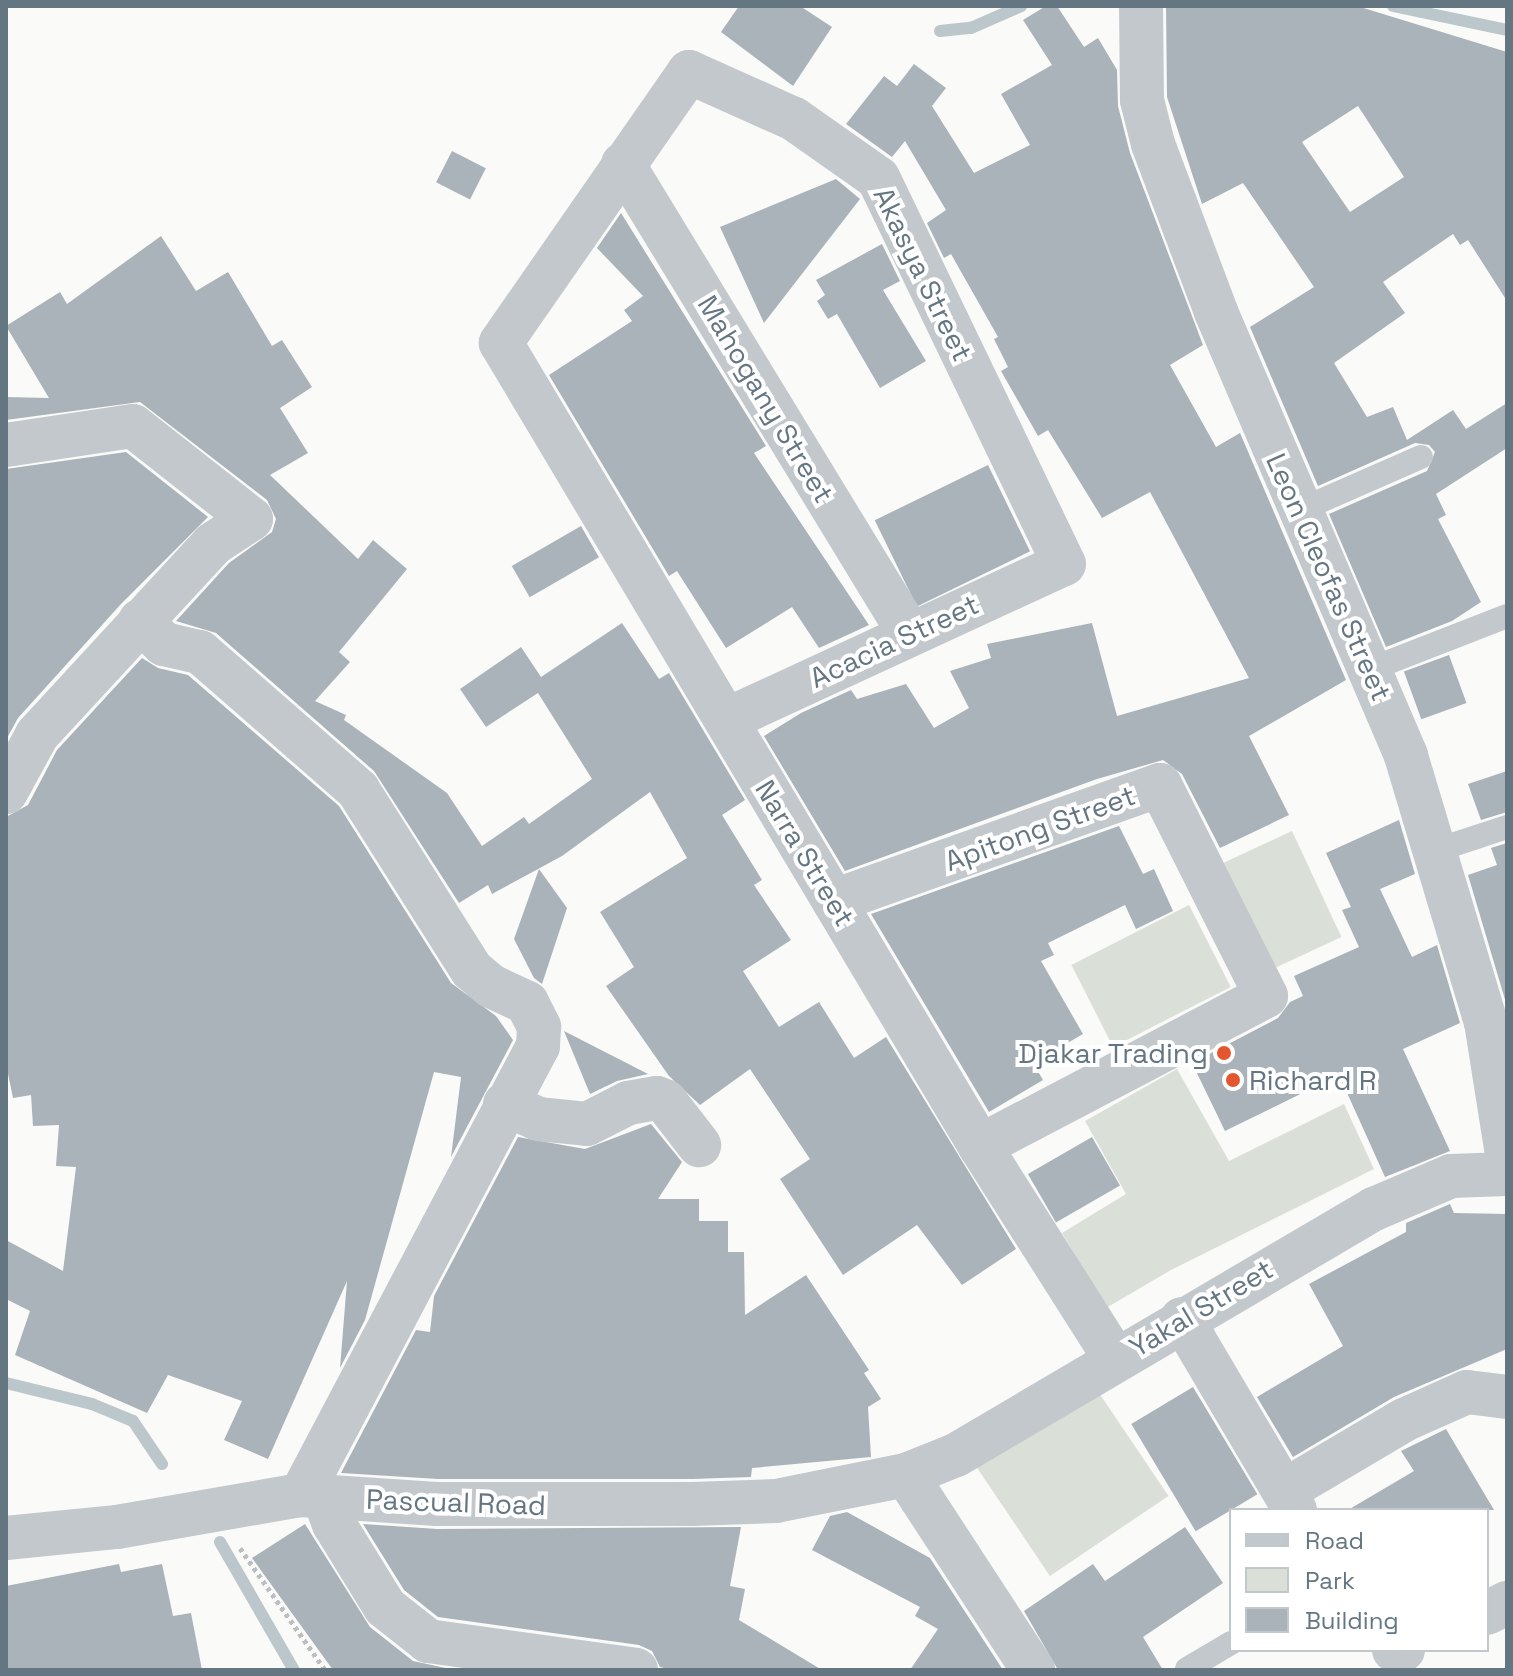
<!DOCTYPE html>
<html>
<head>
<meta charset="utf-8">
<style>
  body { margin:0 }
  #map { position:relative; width:1513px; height:1676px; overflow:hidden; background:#fafaf8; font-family:"Space Grotesk",sans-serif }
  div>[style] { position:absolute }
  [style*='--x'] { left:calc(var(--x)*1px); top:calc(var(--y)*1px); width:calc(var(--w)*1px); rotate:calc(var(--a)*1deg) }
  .green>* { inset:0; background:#dadfd7; transform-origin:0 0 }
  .stream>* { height:12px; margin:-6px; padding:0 6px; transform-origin:6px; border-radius:6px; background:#bbc7cb }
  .building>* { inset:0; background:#aab3b9; transform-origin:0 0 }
  .path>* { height:5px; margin-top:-2.5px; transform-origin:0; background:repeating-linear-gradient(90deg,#bbbfc2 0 4px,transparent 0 8px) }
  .lane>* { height:24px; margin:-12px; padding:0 12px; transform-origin:12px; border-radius:12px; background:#c3c8cc }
  .street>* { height:44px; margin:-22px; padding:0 22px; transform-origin:22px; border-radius:22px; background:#c3c8cc }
  .dots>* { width:22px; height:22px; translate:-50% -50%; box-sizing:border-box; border:4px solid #fff; border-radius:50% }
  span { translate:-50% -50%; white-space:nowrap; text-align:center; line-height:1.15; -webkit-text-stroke:8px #fff; paint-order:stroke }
  .street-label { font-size:28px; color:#657683 }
  .poi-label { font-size:28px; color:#657683 }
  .right { translate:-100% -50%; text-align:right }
  .left { translate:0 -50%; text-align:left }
  .frame { position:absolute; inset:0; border:8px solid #657683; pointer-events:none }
  .legend { position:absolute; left:1229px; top:1508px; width:260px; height:144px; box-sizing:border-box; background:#fff; border:2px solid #c1c8cd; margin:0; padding:10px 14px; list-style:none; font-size:24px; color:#657683 }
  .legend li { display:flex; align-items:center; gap:16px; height:40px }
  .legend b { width:40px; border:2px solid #c1c8cd }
</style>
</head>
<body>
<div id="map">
  <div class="green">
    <div style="left:1292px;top:831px;width:117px;height:83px;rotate:65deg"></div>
    <div style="left:1189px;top:905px;width:92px;height:132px;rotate:63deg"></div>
    <div style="clip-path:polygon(1177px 1069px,1229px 1161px,1344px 1104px,1374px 1169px,1171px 1270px,1106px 1308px,1062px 1233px,1126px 1194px,1085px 1121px)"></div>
    <div style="left:1093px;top:1384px;width:135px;height:143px;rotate:56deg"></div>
  </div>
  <div class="stream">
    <div style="--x:1393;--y:6;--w:116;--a:11.9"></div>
    <div style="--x:940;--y:31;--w:31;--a:-6"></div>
    <div style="--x:971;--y:28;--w:55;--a:-23.7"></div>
    <div style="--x:6;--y:1383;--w:89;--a:13.7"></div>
    <div style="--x:92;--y:1404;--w:44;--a:22.5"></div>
    <div style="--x:133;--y:1421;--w:52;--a:56"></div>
    <div style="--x:220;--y:1542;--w:148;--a:60"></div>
  </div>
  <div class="building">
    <div style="clip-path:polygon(739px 6px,800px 6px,832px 27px,793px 86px,721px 32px)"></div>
    <div style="clip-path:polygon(1046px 6px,1057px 6px,1084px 47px,1098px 38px,1117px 70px,1118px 106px,1130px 153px,1203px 345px,1170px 365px,1216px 447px,1240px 433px,1346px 680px,1249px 736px,1289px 815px,1220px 848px,1182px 774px,1163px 760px,1097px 779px,845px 871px,764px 736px,801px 713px,851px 690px,857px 699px,906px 684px,934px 728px,969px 708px,950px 671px,991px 658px,987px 644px,1092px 623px,1117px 716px,1249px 678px,1150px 492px,1102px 518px,1048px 430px,1038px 436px,1001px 371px,1008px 367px,994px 339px,998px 337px,951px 254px,944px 258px,927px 223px,946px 210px,905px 141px,892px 157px,846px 124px,884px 76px,897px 86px,914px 64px,946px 88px,932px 106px,974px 173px,1030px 145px,1001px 94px,1052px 65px,1023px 20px)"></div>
    <div style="clip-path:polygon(evenodd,1166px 6px,1357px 6px,1507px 52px,1507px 301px,1468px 240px,1460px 245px,1453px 234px,1383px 282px,1405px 313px,1334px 363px,1367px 417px,1393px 407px,1407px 440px,1453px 410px,1466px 429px,1507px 403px,1507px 448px,1436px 494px,1446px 515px,1438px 519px,1481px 602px,1452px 621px,1386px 647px,1329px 514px,1427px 471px,1435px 452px,1429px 445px,1415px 443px,1318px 486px,1250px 327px,1314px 287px,1243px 183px,1202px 204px,1167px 97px,1166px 6px,1358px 106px,1404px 177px,1350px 212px,1302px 142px,1358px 106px)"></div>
    <div style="left:452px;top:151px;width:38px;height:35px;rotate:27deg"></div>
    <div style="clip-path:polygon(836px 179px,860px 199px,764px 323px,720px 227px)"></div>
    <div style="clip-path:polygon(621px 213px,766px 446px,754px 453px,869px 625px,819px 648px,792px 607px,726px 648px,677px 571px,669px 576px,549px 375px,632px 321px,624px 310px,643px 296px,597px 248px)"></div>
    <div style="clip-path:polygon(161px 236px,196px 291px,228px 272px,272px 346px,282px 340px,312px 387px,280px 408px,308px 453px,270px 475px,358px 559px,373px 540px,407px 569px,339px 652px,350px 662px,315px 701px,346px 715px,344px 720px,447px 793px,482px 846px,524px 817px,529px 824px,592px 779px,538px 693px,486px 727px,460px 689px,521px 647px,541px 677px,622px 623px,659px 679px,669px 673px,745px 800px,722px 815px,762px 880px,754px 885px,791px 940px,743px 971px,779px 1027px,819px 1002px,854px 1058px,886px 1037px,1016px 1249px,962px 1285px,917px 1225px,843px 1275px,780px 1179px,810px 1159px,750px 1069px,700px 1105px,669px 1076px,606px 986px,634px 967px,600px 912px,687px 858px,650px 792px,562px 856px,492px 894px,488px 885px,459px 903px,374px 771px,216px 633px,176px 621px,229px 563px,272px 532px,276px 519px,267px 500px,140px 402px,6px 420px,6px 397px,49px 398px,6px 326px,60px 292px,67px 304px)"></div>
    <div style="clip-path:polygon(882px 244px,900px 281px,883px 290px,926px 361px,880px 388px,837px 314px,828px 319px,817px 301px,825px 295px,816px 280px)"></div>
    <div style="clip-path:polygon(126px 452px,208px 517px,121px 604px,18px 718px,6px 740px,6px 469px)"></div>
    <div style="left:988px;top:465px;width:96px;height:126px;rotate:64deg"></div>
    <div style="left:581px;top:526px;width:36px;height:80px;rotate:60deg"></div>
    <div style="left:1449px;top:655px;width:51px;height:48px;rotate:70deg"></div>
    <div style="clip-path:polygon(142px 658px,158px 668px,188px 675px,339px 806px,451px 983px,496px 1016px,513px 1040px,451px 1157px,461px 1077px,434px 1072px,365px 1320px,340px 1368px,347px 1281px,268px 1459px,224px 1440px,242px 1401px,168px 1375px,147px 1413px,15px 1355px,30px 1311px,6px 1299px,6px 1240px,63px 1271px,76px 1167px,56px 1166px,59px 1125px,33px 1126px,31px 1095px,13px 1098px,6px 1064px,6px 817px,28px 805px,57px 750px)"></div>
    <div style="clip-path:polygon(1507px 771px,1507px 812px,1481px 820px,1468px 784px)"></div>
    <div style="clip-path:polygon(1399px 820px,1415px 874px,1380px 889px,1412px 957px,1437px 945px,1460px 1023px,1403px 1049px,1450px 1151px,1385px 1177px,1339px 1075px,1225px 1131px,1192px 1063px,1278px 1018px,1290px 1002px,1303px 996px,1294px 976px,1359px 947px,1342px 910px,1351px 907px,1326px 853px)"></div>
    <div style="clip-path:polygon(1119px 826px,1143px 874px,1154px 869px,1173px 911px,1136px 929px,1125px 905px,1048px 943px,1054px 955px,1041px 961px,1083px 1034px,1033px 1063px,1043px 1080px,989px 1112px,871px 914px)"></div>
    <div style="clip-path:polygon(1507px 843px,1507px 1003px,1506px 1003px,1468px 875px,1497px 865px,1491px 848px)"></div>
    <div style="clip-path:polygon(539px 869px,567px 908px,542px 984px,534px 978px,514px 939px)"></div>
    <div style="clip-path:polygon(564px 1031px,648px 1074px,617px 1081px,590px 1094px)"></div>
    <div style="clip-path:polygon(651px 1124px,682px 1162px,658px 1199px,699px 1199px,699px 1221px,728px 1221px,728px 1252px,744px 1252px,745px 1315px,806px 1275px,869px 1370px,864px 1373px,881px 1399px,868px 1407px,871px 1457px,752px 1468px,751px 1477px,692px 1479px,438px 1479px,341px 1473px,416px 1330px,430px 1332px,434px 1296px,518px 1137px,585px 1149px)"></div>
    <div style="left:1092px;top:1137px;width:56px;height:74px;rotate:60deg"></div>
    <div style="clip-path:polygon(1450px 1204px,1454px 1213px,1507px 1214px,1507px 1349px,1394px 1397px,1293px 1457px,1257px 1397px,1343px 1346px,1309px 1284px,1406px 1232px,1406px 1223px)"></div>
    <div style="left:1193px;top:1387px;width:125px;height:72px;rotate:59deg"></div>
    <div style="clip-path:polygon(1446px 1429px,1494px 1510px,1348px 1510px,1414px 1471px,1401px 1451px)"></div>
    <div style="clip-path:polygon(847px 1512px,930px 1558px,1003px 1670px,910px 1670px,938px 1629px,915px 1616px,920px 1607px,812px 1550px,830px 1516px)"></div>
    <div style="clip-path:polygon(305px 1524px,370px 1627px,413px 1661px,455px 1670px,333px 1670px,252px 1558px)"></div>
    <div style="clip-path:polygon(363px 1524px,437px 1529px,741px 1527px,730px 1586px,745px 1589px,739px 1620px,822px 1670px,672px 1670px,660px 1667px,652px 1651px,639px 1645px,438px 1617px,404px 1590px)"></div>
    <div style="clip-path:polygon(1185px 1527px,1223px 1583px,1143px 1637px,1163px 1670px,1058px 1670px,1024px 1611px,1093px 1564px,1105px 1581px)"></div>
    <div style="clip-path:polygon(119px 1564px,121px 1572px,162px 1564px,173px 1616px,191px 1613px,202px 1670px,6px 1670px,6px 1586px)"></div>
  </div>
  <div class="path">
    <div style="--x:240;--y:1548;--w:149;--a:55.1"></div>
  </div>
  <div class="lane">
    <div style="--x:1300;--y:510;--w:132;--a:-23.7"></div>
    <div style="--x:1371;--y:669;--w:146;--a:-21.3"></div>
    <div style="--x:1437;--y:850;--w:74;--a:-18.2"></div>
    <div style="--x:1187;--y:1669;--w:51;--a:-30.6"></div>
  </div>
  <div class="street">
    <div style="--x:1141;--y:6;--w:94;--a:89.4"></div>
    <div style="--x:1142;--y:100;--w:45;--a:76"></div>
    <div style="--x:1153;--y:144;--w:179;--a:69.4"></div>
    <div style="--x:1216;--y:312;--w:483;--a:66.8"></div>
    <div style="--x:1406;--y:756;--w:278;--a:73.3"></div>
    <div style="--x:1486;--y:1022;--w:134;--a:81"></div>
    <div style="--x:623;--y:164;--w:549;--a:58.62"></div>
    <div style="--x:6;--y:445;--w:128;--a:-8.5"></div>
    <div style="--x:133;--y:426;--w:150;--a:38.2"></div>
    <div style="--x:251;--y:519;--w:45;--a:146.7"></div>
    <div style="--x:213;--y:544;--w:260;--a:132.7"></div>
    <div style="--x:37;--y:735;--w:65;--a:118.5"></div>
    <div style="--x:140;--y:621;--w:33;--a:44"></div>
    <div style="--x:164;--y:644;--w:37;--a:13"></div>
    <div style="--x:200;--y:652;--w:210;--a:41.1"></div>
    <div style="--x:358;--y:790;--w:213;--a:57.7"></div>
    <div style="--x:472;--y:970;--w:25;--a:40"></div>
    <div style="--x:491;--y:986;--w:40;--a:25"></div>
    <div style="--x:527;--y:1003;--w:27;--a:63"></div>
    <div style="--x:539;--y:1027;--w:19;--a:93"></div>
    <div style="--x:538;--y:1046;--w:508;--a:117.83"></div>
    <div style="--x:726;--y:720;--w:372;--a:-24.8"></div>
    <div style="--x:1064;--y:564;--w:428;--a:-115.7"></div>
    <div style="--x:878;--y:178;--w:103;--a:-144.9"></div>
    <div style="--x:794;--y:119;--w:115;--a:-155.9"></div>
    <div style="--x:689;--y:72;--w:330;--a:124.8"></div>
    <div style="--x:501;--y:343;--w:935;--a:59.18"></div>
    <div style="--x:980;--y:1146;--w:252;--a:57.6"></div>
    <div style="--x:834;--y:901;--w:346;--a:-19.6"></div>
    <div style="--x:1160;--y:785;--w:236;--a:63.3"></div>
    <div style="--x:1266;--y:996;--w:323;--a:152.3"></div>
    <div style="--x:505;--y:1104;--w:36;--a:24"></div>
    <div style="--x:538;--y:1119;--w:49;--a:5.8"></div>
    <div style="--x:587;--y:1124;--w:46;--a:-27.1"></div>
    <div style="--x:628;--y:1103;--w:29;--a:-10"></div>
    <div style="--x:657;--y:1098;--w:9;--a:21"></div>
    <div style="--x:665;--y:1101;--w:56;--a:52.3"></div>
    <div style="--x:1182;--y:1319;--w:222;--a:59.4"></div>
    <div style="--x:906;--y:1475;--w:233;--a:56.9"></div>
    <div style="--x:1284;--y:1491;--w:139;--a:-30.6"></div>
    <div style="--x:1404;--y:1420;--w:69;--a:-24"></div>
    <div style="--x:1467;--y:1392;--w:40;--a:7.1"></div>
    <div style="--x:324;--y:1497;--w:29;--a:70"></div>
    <div style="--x:334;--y:1524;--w:97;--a:58.4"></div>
    <div style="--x:385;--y:1607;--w:55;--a:38.3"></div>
    <div style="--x:428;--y:1641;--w:210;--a:7.9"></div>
    <div style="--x:6;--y:1538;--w:112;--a:-5.7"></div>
    <div style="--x:117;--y:1527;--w:187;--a:-9.9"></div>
    <div style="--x:301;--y:1495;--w:136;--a:3.8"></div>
    <div style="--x:437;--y:1504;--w:255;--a:0"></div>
    <div style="--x:692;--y:1504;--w:84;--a:-2"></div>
    <div style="--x:776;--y:1501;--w:133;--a:-11.3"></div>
    <div style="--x:906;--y:1475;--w:54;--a:-21.8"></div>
    <div style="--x:956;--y:1455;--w:485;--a:-30.5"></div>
    <div style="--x:1374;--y:1209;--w:84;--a:-23.2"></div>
    <div style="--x:1451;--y:1176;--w:56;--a:-2"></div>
    <div style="--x:1487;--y:1613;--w:22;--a:-27"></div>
    <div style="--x:1394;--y:1650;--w:9;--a:0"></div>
  </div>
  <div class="dots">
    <div style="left:1224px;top:1053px;background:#e4572e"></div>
    <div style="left:1233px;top:1080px;background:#e4572e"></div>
  </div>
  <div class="street-label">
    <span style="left:923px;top:274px;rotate:64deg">Akasya Street</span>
    <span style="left:766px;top:399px;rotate:59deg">Mahogany Street</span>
    <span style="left:1329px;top:577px;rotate:66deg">Leon Cleofas Street</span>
    <span style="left:894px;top:641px;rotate:-25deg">Acacia Street</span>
    <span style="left:1040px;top:828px;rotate:-20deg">Apitong Street</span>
    <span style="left:805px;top:853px;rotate:59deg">Narra Street</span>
    <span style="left:1201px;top:1308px;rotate:-31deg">Yakal Street</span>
    <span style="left:456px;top:1502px;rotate:2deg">Pascual Road</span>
  </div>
  <div class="poi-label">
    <span class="right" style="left:1208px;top:1053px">Djakar Trading</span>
    <span class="left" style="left:1249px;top:1080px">Richard R</span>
  </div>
  <div class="frame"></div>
  <ul class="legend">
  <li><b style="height:10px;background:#c3c8cc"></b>Road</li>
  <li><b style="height:22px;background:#dadfd7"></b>Park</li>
  <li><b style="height:22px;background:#aab3b9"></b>Building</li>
  </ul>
</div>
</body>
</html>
